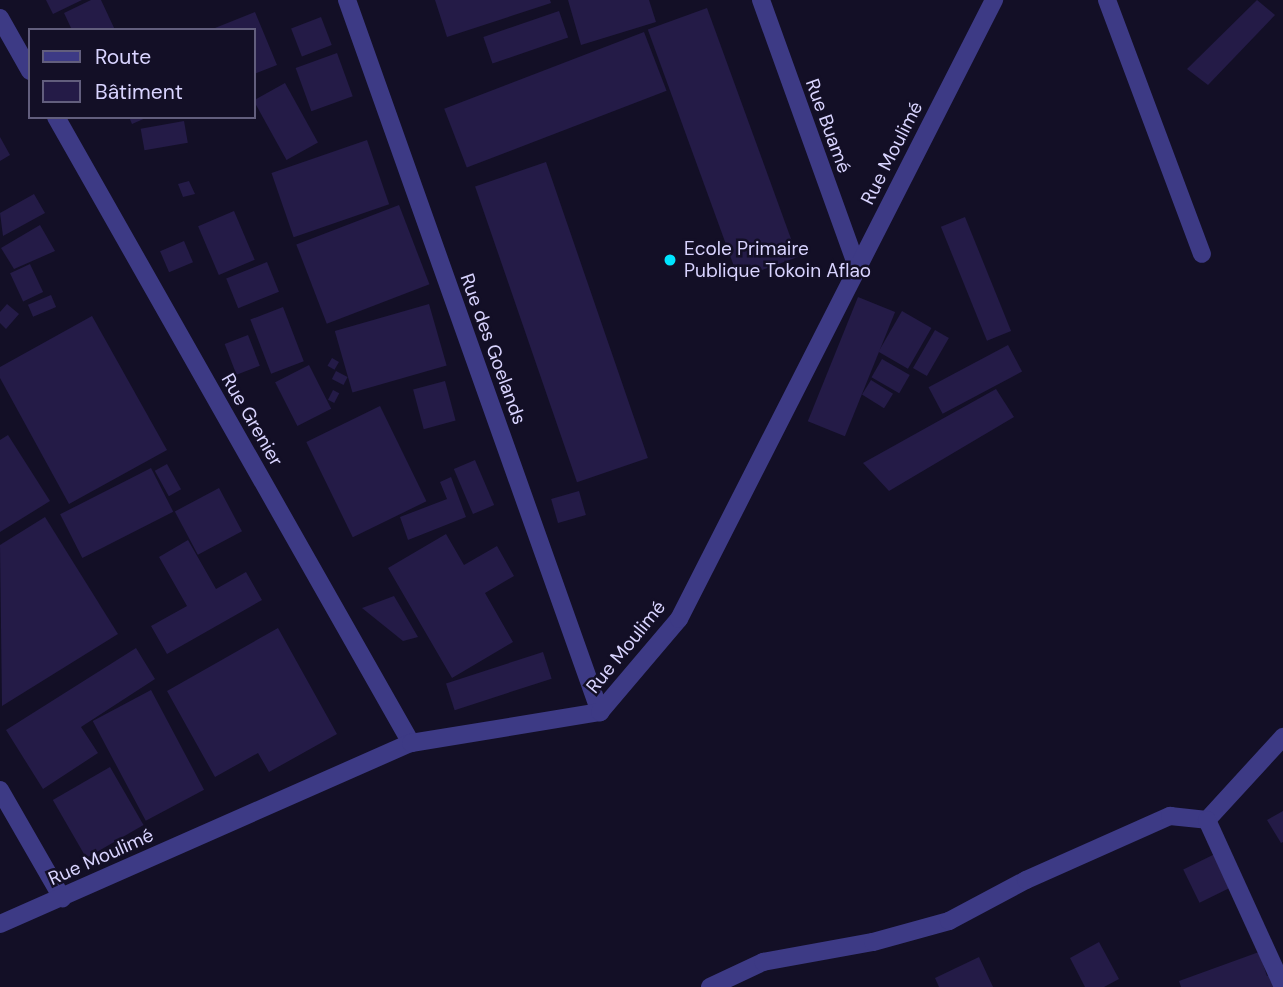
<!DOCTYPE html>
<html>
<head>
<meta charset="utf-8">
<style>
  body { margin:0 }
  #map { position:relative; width:1283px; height:987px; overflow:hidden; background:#130f26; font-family:"DM Sans",sans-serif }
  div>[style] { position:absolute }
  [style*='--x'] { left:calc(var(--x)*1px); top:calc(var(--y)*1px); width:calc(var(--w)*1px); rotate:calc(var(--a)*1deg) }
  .building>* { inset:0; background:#241b47; transform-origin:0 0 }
  .minor>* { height:18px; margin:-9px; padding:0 9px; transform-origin:9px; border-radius:9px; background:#3d3a85 }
  .dots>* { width:19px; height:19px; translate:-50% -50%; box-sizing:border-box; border:4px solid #130f26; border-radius:50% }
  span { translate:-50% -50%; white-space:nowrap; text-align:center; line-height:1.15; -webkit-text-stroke:5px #130f26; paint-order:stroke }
  .street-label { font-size:19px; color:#d9d4ff }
  .poi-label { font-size:19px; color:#d9d4ff }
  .left { translate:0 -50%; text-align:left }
  .legend { position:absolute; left:28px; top:28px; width:228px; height:91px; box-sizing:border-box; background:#130f26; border:2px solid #625e7d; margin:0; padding:9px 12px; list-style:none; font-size:21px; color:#d9d4ff }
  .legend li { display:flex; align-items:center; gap:14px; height:35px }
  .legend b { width:35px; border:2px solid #625e7d }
</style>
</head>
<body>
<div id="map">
  <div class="building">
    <div style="clip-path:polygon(46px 0,82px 0,53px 14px)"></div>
    <div style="clip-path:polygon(91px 0,101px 0,115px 30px,72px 30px,64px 13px)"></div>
    <div style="clip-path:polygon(435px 0,550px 0,551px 3px,447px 37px)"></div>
    <div style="clip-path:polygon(568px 0,649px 0,656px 22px,581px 45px)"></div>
    <div style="clip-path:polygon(1257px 0,1275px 15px,1208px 85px,1187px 69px)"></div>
    <div style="left:707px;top:8px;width:265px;height:63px;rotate:70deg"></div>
    <div style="left:559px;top:11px;width:28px;height:80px;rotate:71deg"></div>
    <div style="clip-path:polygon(255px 12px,277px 65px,254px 74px,254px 30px,210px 30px)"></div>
    <div style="left:321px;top:17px;width:30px;height:32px;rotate:69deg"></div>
    <div style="left:644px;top:32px;width:63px;height:214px;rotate:69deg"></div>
    <div style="left:337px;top:53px;width:46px;height:44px;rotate:70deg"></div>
    <div style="left:285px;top:83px;width:68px;height:36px;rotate:61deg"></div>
    <div style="clip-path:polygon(129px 117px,148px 117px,132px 124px)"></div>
    <div style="left:184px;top:121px;width:22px;height:44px;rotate:80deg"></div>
    <div style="clip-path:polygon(0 137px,10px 155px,0 161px)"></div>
    <div style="left:367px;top:140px;width:68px;height:101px;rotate:71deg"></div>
    <div style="left:546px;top:162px;width:313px;height:75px;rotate:71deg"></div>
    <div style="clip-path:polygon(189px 181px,195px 194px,183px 197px,178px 184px)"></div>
    <div style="clip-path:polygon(34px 194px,45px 213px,3px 236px,0 213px)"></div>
    <div style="left:399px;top:205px;width:85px;height:110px;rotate:69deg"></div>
    <div style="left:234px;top:211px;width:53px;height:39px;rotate:67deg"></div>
    <div style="left:965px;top:217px;width:123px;height:26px;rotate:68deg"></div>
    <div style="clip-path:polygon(40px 225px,55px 251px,14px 269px,1px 248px)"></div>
    <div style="left:184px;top:241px;width:23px;height:26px;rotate:67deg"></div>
    <div style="left:267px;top:262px;width:32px;height:44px;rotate:68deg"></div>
    <div style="left:30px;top:264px;width:31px;height:22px;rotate:65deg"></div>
    <div style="left:51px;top:295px;width:13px;height:25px;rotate:67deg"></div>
    <div style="left:858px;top:297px;width:40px;height:134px;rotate:22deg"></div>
    <div style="clip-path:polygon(7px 304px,19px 314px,6px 329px,0 323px,0 312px)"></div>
    <div style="left:429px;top:304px;width:64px;height:98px;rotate:74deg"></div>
    <div style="left:283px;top:307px;width:58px;height:35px;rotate:69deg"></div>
    <div style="left:902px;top:311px;width:34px;height:47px;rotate:30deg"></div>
    <div style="clip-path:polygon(92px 316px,167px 450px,69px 504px,0 378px,0 367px)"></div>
    <div style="left:935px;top:330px;width:16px;height:44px;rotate:30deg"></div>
    <div style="left:248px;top:335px;width:33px;height:25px;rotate:69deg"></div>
    <div style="left:1008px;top:345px;width:30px;height:90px;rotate:62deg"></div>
    <div style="left:332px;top:358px;width:8px;height:9px;rotate:30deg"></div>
    <div style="left:882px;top:359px;width:32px;height:21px;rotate:30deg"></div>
    <div style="left:309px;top:365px;width:49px;height:38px;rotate:63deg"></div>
    <div style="left:336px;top:371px;width:13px;height:9px;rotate:27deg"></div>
    <div style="left:871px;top:380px;width:26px;height:17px;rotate:32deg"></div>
    <div style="left:445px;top:381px;width:41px;height:33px;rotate:75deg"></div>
    <div style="clip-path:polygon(996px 389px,1014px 417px,889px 491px,863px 463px)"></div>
    <div style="left:333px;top:390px;width:7px;height:11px;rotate:27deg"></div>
    <div style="left:380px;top:406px;width:106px;height:82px;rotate:64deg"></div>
    <div style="clip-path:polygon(8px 435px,50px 501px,0 532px,0 440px)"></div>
    <div style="left:475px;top:460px;width:49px;height:23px;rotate:67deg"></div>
    <div style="left:167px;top:464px;width:29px;height:14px;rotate:61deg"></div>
    <div style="left:151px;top:468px;width:49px;height:102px;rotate:63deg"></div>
    <div style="clip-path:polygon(451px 477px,466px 517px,408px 540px,400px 517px,447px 499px,440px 482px)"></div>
    <div style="left:219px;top:488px;width:49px;height:50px;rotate:62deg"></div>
    <div style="left:579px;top:491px;width:25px;height:29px;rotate:74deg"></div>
    <div style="clip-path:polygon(45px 517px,118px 634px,2px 706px,0 545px)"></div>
    <div style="clip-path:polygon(446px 534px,464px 565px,497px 546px,514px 576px,485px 593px,513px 642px,452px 678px,388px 568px)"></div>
    <div style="clip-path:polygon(188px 540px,216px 589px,246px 572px,262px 600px,167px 654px,151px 626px,187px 606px,159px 557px)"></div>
    <div style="clip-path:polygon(394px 596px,418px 637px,403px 641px,362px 608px)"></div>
    <div style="clip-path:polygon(278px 628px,337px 734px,269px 772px,258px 753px,215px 777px,167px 691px)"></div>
    <div style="clip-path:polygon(136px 648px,155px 679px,81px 727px,98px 753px,43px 789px,6px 730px)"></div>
    <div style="left:543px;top:652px;width:28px;height:102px;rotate:72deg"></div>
    <div style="left:151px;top:690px;width:113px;height:66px;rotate:62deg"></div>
    <div style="left:110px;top:767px;width:67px;height:66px;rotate:60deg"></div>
    <div style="clip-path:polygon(1283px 811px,1283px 842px,1281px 843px,1267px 820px)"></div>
    <div style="left:1221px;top:851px;width:37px;height:42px;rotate:64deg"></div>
    <div style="clip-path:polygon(1099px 942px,1119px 979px,1104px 987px,1085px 987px,1070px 958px)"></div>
    <div style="clip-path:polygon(1259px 952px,1267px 976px,1272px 973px,1278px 987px,1181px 987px,1179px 981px)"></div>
    <div style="clip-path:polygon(979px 957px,993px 987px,939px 987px,935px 978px)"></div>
  </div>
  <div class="minor">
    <div style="--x:347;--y:0;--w:756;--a:70.44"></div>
    <div style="--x:761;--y:0;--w:283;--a:70.2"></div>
    <div style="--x:1107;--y:0;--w:271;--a:69.5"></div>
    <div style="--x:0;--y:18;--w:61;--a:60.5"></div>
    <div style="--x:56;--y:117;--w:720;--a:60.44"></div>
    <div style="--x:0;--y:790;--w:125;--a:60.1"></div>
    <div style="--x:1207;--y:820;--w:113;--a:-47.5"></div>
    <div style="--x:0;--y:924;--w:449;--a:-23.8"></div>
    <div style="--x:411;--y:743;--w:192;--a:-9.3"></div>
    <div style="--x:600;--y:712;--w:122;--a:-49.7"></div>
    <div style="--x:679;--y:619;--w:695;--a:-63.03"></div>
    <div style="--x:710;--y:987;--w:59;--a:-25.3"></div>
    <div style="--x:763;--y:962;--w:112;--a:-10.3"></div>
    <div style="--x:873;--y:942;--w:79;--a:-15.4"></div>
    <div style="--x:949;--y:921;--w:87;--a:-28"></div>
    <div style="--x:1026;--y:880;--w:158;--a:-24"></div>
    <div style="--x:1170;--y:816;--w:37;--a:6"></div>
    <div style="--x:1207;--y:820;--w:183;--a:65.5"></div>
  </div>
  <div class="dots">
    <div style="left:670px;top:260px;background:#00e5ff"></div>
  </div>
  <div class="street-label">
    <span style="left:828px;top:126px;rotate:70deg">Rue Buamé</span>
    <span style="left:892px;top:153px;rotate:-63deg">Rue Moulimé</span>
    <span style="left:493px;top:349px;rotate:70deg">Rue des Goelands</span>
    <span style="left:252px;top:420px;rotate:60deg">Rue Grenier</span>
    <span style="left:626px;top:647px;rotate:-51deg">Rue Moulimé</span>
    <span style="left:101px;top:857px;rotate:-24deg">Rue Moulimé</span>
  </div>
  <div class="poi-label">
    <span class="left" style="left:684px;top:260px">Ecole Primaire<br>Publique Tokoin Aflao</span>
  </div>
  <ul class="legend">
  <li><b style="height:9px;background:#3d3a85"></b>Route</li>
  <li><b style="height:19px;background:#241b47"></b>Bâtiment</li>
  </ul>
</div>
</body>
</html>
